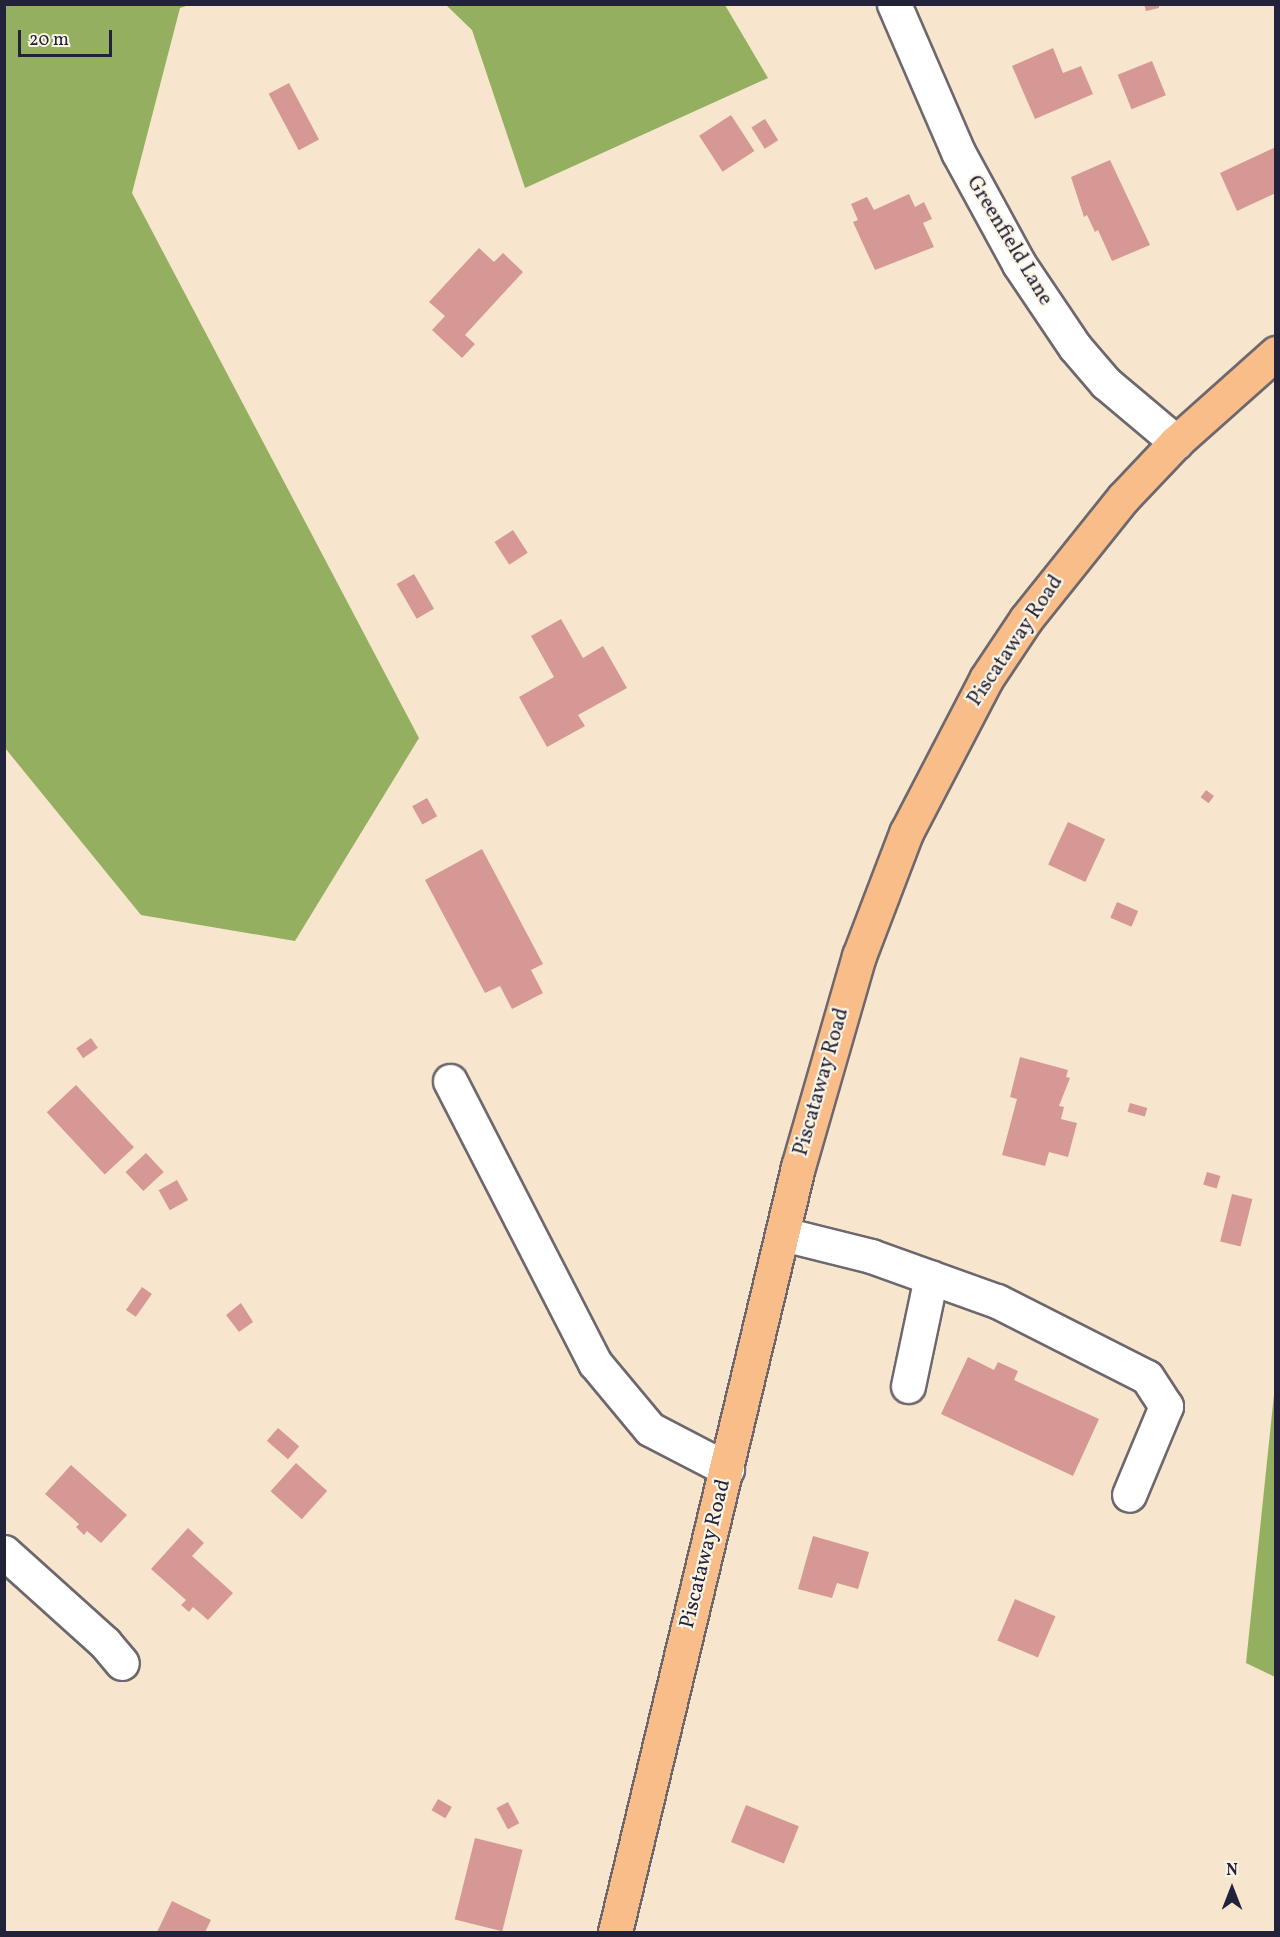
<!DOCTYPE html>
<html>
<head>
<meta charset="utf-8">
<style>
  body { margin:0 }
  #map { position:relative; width:1280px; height:1937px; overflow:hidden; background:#f7e6cd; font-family:Vollkorn,serif }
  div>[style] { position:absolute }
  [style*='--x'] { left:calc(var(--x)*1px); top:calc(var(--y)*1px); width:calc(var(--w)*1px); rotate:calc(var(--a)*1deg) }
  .forest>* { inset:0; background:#94af60 }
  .building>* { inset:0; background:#d59895; transform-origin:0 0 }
  .roads { filter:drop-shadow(2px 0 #6d676e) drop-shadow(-2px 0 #6d676e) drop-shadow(0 2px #6d676e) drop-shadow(0 -2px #6d676e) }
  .minor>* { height:33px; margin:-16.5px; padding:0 16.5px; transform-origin:16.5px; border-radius:16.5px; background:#fff }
  .major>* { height:33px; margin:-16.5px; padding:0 16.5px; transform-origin:16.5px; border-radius:16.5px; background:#f8bd88 }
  span { translate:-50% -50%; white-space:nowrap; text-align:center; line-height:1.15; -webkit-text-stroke:4.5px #fcf5e5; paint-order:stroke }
  .street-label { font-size:21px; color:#22223b }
  .frame { position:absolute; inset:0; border:6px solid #22223b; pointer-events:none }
  .north { position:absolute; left:1202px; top:1859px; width:60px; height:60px; -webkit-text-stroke:4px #fcf5e5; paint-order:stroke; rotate:0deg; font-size:16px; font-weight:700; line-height:24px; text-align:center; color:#22223b }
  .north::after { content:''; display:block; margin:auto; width:21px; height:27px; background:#22223b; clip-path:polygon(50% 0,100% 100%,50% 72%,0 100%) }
  .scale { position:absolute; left:18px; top:30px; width:94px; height:27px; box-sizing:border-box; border:3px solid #22223b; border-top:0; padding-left:8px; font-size:18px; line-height:21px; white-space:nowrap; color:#22223b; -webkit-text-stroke:4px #fcf5e5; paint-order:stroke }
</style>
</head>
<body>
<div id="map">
  <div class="forest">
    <div style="clip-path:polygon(4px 5px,189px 5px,180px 8px,132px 193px,419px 738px,295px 941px,141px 915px,5px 748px)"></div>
    <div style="clip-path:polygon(446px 5px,725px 5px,768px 78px,525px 188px,472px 30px)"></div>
    <div style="clip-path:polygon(1275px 1385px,1275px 1677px,1246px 1663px)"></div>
  </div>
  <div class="building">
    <div style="clip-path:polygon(1144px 4px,1159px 4px,1159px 8px,1146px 11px)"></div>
    <div style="clip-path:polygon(1053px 48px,1063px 73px,1081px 66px,1093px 94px,1035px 119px,1012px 66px)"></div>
    <div style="left:1152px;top:61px;width:37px;height:37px;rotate:68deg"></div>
    <div style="left:289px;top:83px;width:64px;height:23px;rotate:62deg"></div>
    <div style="left:731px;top:115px;width:43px;height:38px;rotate:57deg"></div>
    <div style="left:765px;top:119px;width:25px;height:16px;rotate:58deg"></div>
    <div style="clip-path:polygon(1276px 147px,1276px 193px,1237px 211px,1220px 173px)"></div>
    <div style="clip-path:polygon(1110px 160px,1150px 245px,1112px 261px,1098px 230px,1095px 232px,1087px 215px,1084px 217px,1071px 177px)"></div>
    <div style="clip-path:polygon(909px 194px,915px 207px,924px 202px,932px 219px,923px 223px,934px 247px,875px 270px,853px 222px,858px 220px,851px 204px,867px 197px,874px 210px)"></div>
    <div style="clip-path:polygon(479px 248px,494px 262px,503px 253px,523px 272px,465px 335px,475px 344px,462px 358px,432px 330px,445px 316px,429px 302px)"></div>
    <div style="left:513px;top:530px;width:27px;height:22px;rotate:57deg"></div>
    <div style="left:414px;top:574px;width:40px;height:20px;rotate:60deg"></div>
    <div style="clip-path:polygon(561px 619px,583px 658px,603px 646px,627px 688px,578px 715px,585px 726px,547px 747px,519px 697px,554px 677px,531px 636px)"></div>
    <div style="left:1206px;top:790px;width:10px;height:9px;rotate:37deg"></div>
    <div style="left:427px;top:798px;width:21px;height:17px;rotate:61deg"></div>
    <div style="left:1068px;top:822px;width:41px;height:47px;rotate:25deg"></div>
    <div style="clip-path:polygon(482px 849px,543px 964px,531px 970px,543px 993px,512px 1009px,500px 986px,485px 993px,425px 880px)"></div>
    <div style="left:1117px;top:902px;width:23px;height:17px;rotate:23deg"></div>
    <div style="left:91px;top:1038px;width:12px;height:18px;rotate:55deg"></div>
    <div style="clip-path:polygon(1020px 1057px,1068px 1070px,1066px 1077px,1070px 1078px,1059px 1106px,1064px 1107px,1061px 1119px,1077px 1123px,1068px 1157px,1049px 1152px,1045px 1166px,1002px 1155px,1017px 1099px,1010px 1097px)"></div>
    <div style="left:76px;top:1085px;width:85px;height:40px;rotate:47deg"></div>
    <div style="left:1130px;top:1103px;width:18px;height:9px;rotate:16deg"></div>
    <div style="left:146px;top:1153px;width:26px;height:28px;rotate:47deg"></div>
    <div style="left:1207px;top:1172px;width:14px;height:13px;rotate:17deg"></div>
    <div style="left:177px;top:1180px;width:23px;height:21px;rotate:61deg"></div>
    <div style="left:1232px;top:1194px;width:21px;height:49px;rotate:14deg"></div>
    <div style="left:142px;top:1287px;width:12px;height:28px;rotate:35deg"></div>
    <div style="clip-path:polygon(241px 1303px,253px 1322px,239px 1332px,226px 1315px)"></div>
    <div style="clip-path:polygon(968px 1357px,994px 1370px,998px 1362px,1018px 1371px,1014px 1380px,1099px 1419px,1073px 1476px,941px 1414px)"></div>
    <div style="left:278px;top:1428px;width:28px;height:17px;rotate:41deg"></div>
    <div style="left:296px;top:1463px;width:42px;height:38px;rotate:42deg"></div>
    <div style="clip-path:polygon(71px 1465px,127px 1515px,101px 1543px,87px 1531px,84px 1535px,76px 1527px,79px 1524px,45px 1494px)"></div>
    <div style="clip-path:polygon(188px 1528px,204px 1543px,192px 1556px,233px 1593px,208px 1620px,193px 1607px,189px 1612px,181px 1605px,186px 1600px,151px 1569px)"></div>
    <div style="clip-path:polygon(813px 1536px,869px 1552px,858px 1589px,837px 1583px,832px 1598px,798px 1589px)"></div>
    <div style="left:1015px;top:1599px;width:44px;height:45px;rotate:23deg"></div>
    <div style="left:438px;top:1799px;width:16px;height:13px;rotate:30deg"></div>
    <div style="left:508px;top:1802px;width:24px;height:13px;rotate:62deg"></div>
    <div style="left:746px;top:1805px;width:57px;height:40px;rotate:22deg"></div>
    <div style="left:475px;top:1838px;width:49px;height:84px;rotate:14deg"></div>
    <div style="clip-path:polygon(172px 1901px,211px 1920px,205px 1932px,157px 1932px)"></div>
  </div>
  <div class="roads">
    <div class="minor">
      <div style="--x:894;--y:4;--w:161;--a:66.6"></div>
      <div style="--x:958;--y:152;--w:128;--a:61.4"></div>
      <div style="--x:1019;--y:264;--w:100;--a:56"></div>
      <div style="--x:1075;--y:347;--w:48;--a:49.3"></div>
      <div style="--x:1106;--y:383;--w:92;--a:40.1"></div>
      <div style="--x:450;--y:1081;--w:317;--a:62.8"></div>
      <div style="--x:595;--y:1363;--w:86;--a:50.2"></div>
      <div style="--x:650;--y:1429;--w:87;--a:27.5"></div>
      <div style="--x:783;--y:1234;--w:91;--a:14"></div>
      <div style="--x:871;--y:1256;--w:134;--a:19.7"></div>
      <div style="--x:997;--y:1301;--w:168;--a:26.9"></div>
      <div style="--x:1147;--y:1377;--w:35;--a:57"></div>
      <div style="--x:1166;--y:1406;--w:96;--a:112.6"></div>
      <div style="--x:908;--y:1386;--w:111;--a:-78.1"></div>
      <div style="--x:4;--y:1552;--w:136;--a:42"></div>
      <div style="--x:105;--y:1643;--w:26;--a:50"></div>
    </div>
    <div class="major">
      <div style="--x:615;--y:1932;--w:787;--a:-76.55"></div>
      <div style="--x:798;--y:1167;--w:220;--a:-73.9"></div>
      <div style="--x:859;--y:956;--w:132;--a:-69.1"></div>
      <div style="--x:906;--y:833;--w:174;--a:-62.5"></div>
      <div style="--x:986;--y:679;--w:72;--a:-56.3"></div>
      <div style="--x:1026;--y:619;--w:155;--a:-51.3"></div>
      <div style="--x:1123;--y:498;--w:77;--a:-46.6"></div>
      <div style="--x:1176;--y:442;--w:134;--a:-41.7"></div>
    </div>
  </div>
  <div class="street-label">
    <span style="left:1009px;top:241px;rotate:59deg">Greenfield Lane</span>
    <span style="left:1016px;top:641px;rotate:-56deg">Piscataway Road</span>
    <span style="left:822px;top:1082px;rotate:-74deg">Piscataway Road</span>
    <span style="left:706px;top:1554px;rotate:-76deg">Piscataway Road</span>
  </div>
  <div class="frame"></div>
  <div class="north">N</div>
  <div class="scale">20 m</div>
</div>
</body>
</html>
